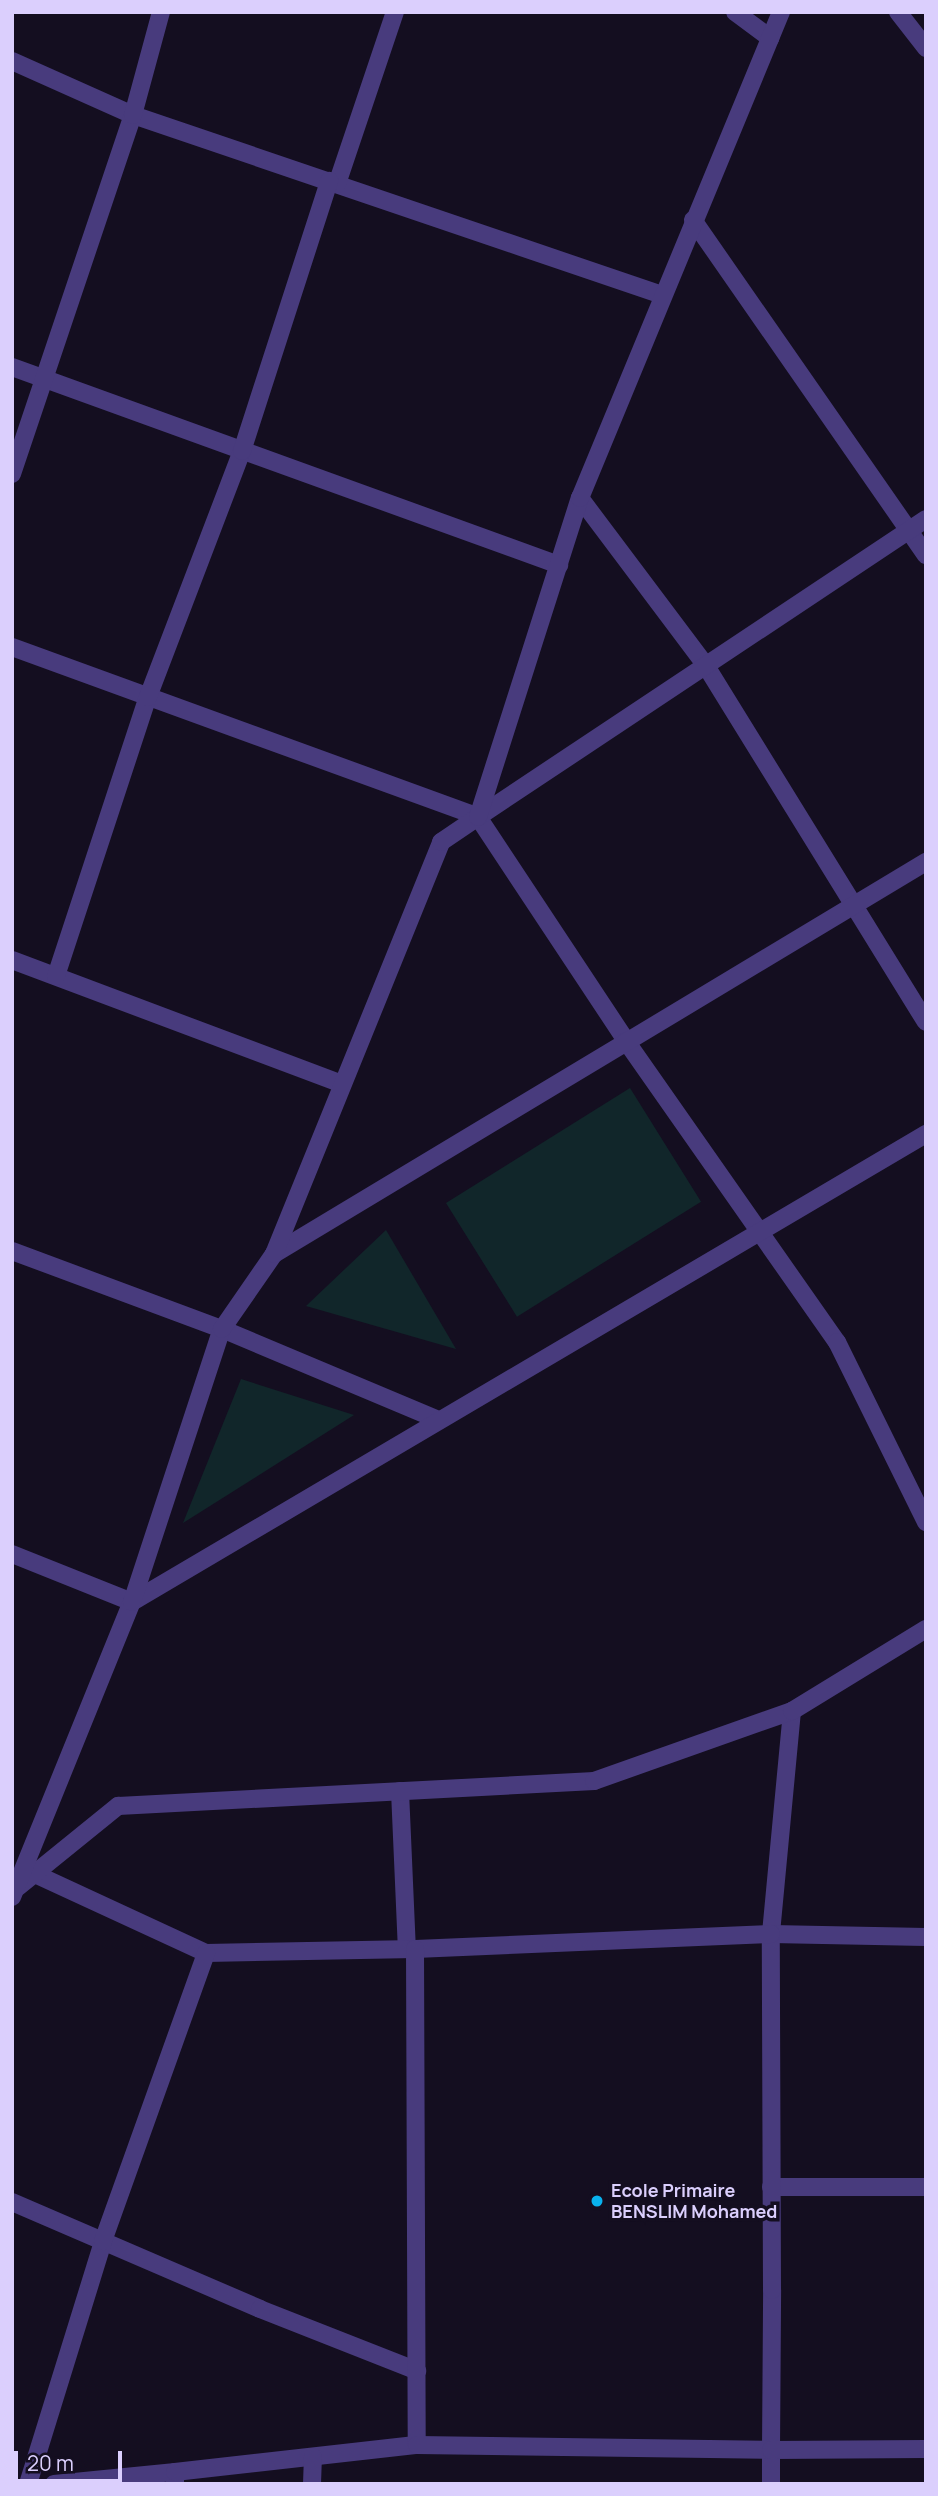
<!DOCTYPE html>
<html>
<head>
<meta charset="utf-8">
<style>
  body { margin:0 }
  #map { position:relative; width:938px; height:2496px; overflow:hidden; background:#140e20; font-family:Manrope,sans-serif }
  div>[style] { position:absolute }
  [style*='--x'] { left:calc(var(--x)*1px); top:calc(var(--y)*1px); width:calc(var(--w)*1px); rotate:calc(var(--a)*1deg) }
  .green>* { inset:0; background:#11262a; transform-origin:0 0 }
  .minor>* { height:18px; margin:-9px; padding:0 9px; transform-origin:9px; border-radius:9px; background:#483b7d }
  .dots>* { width:19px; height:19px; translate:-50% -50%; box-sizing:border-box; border:4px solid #140e20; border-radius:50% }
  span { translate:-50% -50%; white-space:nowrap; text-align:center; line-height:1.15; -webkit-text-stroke:7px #140e20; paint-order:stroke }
  .poi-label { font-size:18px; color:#dbcffd; font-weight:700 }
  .left { translate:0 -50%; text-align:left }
  .frame { position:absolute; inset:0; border:14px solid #dbcffd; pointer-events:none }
  .scale { position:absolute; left:14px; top:2451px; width:108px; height:32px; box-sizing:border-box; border:4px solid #dbcffd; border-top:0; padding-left:9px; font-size:21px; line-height:24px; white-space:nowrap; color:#dbcffd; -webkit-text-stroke:5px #140e20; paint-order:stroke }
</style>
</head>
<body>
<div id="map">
  <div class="green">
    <div style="left:630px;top:1088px;width:134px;height:217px;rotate:58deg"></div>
    <div style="clip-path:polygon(386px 1230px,456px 1349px,306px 1306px)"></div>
    <div style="clip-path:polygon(241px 1379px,354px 1415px,183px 1523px)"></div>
  </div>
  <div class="minor">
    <div style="--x:735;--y:12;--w:44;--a:36.6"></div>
    <div style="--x:898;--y:12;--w:46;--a:52.1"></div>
    <div style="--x:12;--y:61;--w:133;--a:24.1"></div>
    <div style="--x:133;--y:115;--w:559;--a:18.79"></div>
    <div style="--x:337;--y:184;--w:182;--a:-71.4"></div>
    <div style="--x:693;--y:220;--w:408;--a:55.2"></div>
    <div style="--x:12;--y:367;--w:582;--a:19.9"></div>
    <div style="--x:12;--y:474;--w:379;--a:-71.4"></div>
    <div style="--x:133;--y:115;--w:107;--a:-74.8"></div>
    <div style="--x:580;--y:498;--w:210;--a:53.1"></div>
    <div style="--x:706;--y:666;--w:418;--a:58.3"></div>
    <div style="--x:12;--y:647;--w:496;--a:20"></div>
    <div style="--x:478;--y:817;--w:268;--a:56.5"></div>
    <div style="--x:626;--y:1041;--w:368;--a:55"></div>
    <div style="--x:837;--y:1342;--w:201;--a:63.7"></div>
    <div style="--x:478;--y:817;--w:538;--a:-33.63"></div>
    <div style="--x:12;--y:960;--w:353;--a:20.6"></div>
    <div style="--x:56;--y:976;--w:294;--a:-71.8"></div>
    <div style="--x:148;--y:697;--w:263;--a:-69.1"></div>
    <div style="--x:242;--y:451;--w:284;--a:-72.1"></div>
    <div style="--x:12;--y:1251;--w:224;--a:20.4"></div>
    <div style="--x:222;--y:1329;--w:235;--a:22.8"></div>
    <div style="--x:274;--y:1254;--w:761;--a:-31.02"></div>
    <div style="--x:12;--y:1554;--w:129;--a:21.8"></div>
    <div style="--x:132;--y:1602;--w:922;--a:-30.52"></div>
    <div style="--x:792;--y:1711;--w:224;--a:95.4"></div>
    <div style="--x:771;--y:1934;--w:155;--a:1.1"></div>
    <div style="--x:400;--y:1791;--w:158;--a:87.5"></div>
    <div style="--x:35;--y:1874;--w:188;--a:24.8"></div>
    <div style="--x:206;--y:1953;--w:209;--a:-1.1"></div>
    <div style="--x:18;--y:1887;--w:129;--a:-39"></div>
    <div style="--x:118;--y:1806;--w:477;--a:-3"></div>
    <div style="--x:594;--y:1781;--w:210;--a:-19.5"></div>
    <div style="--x:792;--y:1711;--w:157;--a:-31.5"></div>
    <div style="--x:12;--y:1897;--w:318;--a:-67.9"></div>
    <div style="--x:132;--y:1602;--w:287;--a:-71.8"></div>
    <div style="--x:222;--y:1329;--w:91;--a:-55.3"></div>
    <div style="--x:274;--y:1254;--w:445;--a:-67.9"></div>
    <div style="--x:441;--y:842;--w:45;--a:-34"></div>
    <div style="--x:478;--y:817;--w:335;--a:-72.3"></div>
    <div style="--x:580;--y:498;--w:526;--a:-67.53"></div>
    <div style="--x:771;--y:2187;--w:155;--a:0"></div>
    <div style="--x:12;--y:2202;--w:270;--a:23.3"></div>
    <div style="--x:260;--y:2309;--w:169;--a:21.5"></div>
    <div style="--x:28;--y:2484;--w:254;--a:-72.8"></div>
    <div style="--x:103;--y:2241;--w:306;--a:-70.3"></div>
    <div style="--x:54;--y:2484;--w:122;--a:-5.7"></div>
    <div style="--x:175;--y:2484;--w:12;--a:-90"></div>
    <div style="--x:175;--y:2472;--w:244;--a:-6.4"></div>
    <div style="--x:312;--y:2484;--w:27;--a:-88"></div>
    <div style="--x:771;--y:2484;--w:34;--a:-90"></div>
    <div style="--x:771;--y:2450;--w:160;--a:-89.6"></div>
    <div style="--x:772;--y:2290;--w:356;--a:-90.2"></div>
    <div style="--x:771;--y:1934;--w:356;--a:177.6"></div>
    <div style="--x:415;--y:1949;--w:496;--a:89.8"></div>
    <div style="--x:417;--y:2445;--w:354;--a:0.8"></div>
    <div style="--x:771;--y:2450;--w:155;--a:-0.4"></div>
  </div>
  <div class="dots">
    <div style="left:597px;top:2201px;background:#09b2ee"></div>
  </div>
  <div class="poi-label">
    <span class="left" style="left:611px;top:2201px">Ecole Primaire<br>BENSLIM Mohamed</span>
  </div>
  <div class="frame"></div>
  <div class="scale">20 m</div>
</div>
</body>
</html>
